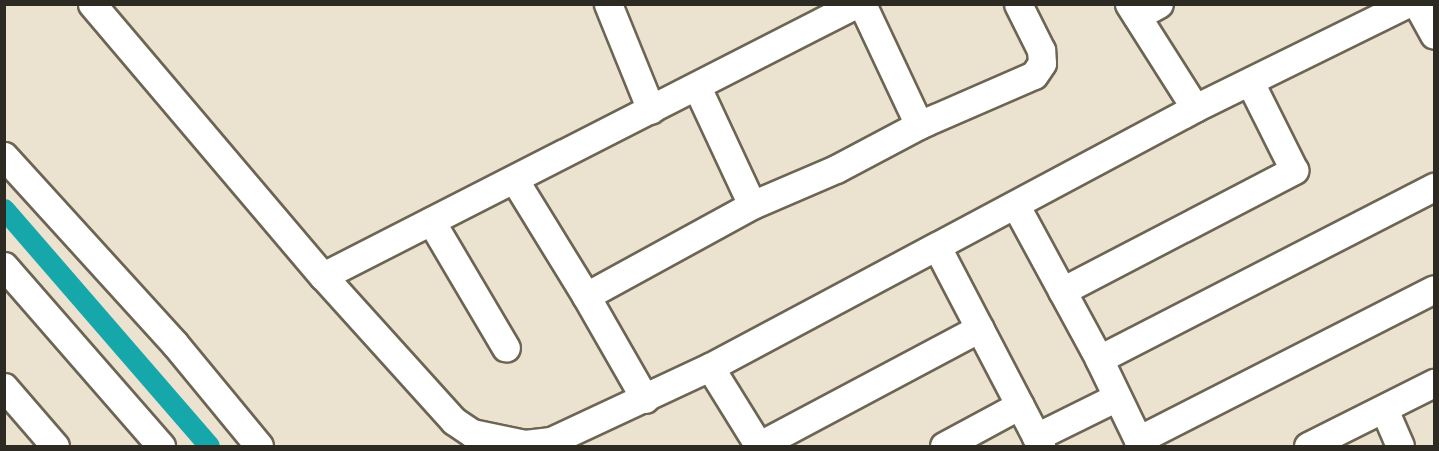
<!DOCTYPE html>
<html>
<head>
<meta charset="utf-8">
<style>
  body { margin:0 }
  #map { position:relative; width:1439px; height:451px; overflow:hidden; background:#ebe3d0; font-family:"Space Grotesk",sans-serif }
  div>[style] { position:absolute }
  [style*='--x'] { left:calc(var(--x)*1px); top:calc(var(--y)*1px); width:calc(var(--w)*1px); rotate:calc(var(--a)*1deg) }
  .canal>* { height:21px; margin:-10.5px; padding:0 10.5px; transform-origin:10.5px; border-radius:10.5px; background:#16a7aa }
  .roads { filter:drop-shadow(2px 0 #6d6554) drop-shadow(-2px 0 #6d6554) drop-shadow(0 2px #6d6554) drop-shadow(0 -2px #6d6554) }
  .minor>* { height:27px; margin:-13.5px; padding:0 13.5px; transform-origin:13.5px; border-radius:13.5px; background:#fff }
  span { translate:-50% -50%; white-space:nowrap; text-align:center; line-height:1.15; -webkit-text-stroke:6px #fff; paint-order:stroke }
  .frame { position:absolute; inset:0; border:6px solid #2d2a23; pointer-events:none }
</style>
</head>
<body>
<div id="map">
  <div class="canal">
    <div style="--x:4;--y:209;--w:313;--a:49.1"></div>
  </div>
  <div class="roads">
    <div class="minor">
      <div style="--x:92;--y:4;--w:357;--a:49.7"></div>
      <div style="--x:323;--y:276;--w:195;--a:47.9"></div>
      <div style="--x:454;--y:421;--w:22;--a:34"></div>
      <div style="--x:472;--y:433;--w:54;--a:11.7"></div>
      <div style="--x:525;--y:444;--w:26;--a:-7"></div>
      <div style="--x:551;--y:441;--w:175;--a:-25"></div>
      <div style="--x:710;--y:367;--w:550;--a:-28.1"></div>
      <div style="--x:1195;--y:108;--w:235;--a:-26.2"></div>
      <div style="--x:608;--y:4;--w:114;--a:67.9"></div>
      <div style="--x:1129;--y:4;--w:123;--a:57.6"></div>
      <div style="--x:1417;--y:4;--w:35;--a:61"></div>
      <div style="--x:1137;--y:16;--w:25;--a:-29"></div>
      <div style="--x:697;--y:87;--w:130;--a:65"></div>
      <div style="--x:919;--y:125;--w:125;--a:-23.5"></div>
      <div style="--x:1034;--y:75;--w:14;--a:-56"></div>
      <div style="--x:1042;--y:63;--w:13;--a:-94"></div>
      <div style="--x:1041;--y:50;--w:51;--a:-116.6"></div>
      <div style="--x:4;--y:156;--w:254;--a:47.7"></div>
      <div style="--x:175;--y:344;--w:132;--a:50.5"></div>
      <div style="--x:514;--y:179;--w:137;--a:58.4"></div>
      <div style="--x:1016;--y:206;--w:174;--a:61.5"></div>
      <div style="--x:1099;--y:359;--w:97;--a:64.2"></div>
      <div style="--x:431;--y:221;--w:147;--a:59.4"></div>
      <div style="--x:937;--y:247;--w:225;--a:62.4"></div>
      <div style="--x:4;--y:266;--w:239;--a:48.9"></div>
      <div style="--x:323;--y:276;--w:598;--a:-27.04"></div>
      <div style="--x:1062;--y:291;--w:262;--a:-27.5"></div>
      <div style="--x:1294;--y:170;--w:96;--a:-116.6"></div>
      <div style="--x:1099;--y:359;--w:377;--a:-27.2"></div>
      <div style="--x:710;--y:367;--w:93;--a:58.2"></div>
      <div style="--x:4;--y:387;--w:78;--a:49.2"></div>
      <div style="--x:645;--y:399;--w:119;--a:-119.8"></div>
      <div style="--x:586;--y:296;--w:189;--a:-28.7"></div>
      <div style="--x:752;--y:205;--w:91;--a:-23.2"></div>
      <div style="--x:836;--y:169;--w:94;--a:-27.9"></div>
      <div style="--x:919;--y:125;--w:134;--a:-115.2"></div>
      <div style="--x:1384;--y:409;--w:40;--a:66.6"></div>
      <div style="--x:1036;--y:437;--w:90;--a:-26.3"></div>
      <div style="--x:1138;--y:440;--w:332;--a:-27"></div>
      <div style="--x:758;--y:446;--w:251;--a:-28"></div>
      <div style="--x:944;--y:446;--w:86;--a:-28.3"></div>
      <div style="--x:1308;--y:446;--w:141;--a:-26.6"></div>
    </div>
  </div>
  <div class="frame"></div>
</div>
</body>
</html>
